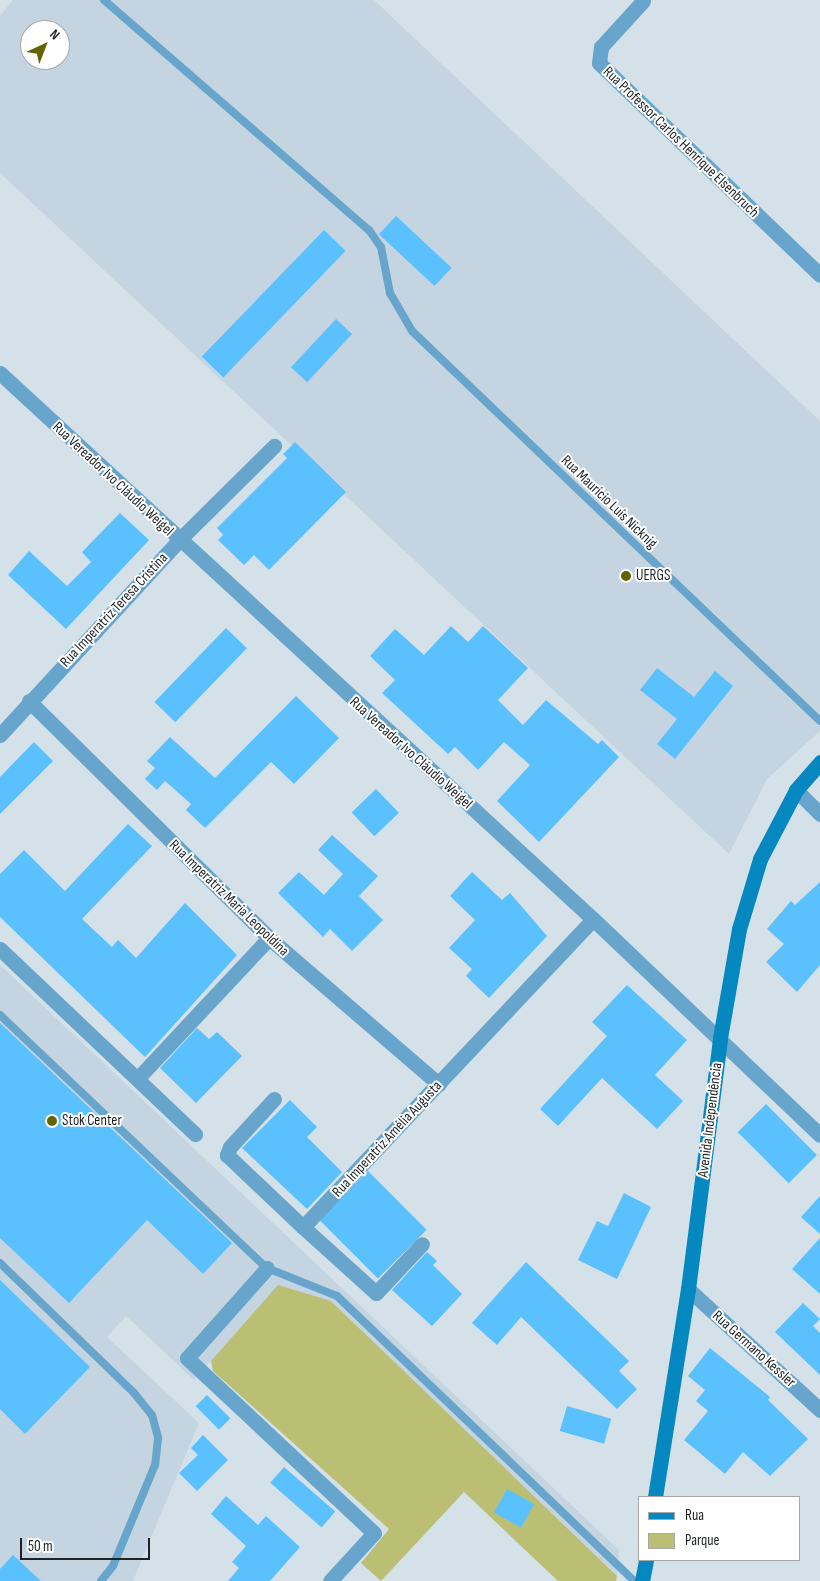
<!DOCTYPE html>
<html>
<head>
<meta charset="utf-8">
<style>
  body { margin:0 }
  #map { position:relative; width:820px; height:1581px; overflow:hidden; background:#d5e1e9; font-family:"Sofia Sans Condensed",sans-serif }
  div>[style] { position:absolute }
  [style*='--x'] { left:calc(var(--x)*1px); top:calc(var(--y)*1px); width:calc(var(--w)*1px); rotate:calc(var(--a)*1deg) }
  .built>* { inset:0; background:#c4d5e1 }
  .green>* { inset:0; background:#bbbf73 }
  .building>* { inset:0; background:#5ac1fe; transform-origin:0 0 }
  .lane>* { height:8px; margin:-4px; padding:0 4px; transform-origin:4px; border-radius:4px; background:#68a5cc }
  .street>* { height:15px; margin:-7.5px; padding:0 7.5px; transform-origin:7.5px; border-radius:7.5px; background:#68a5cc }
  .secondary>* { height:15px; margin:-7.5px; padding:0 7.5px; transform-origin:7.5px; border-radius:7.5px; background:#0587c0 }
  .dots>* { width:14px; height:14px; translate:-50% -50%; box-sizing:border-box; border:2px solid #fff; border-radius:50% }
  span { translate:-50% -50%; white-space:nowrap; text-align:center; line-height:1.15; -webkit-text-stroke:4px #fff; paint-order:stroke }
  .street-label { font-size:15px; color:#1e2225 }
  .poi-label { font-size:15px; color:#1e2225 }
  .left { translate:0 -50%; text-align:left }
  .legend { position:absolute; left:638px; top:1496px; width:162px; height:65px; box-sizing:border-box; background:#fff; border:1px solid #a5a7a8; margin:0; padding:6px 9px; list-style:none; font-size:15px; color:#1e2225 }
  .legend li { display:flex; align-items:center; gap:10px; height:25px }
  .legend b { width:25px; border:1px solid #a5a7a8 }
  .north { position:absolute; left:20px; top:20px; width:50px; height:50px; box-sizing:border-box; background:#fff; border:1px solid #a5a7a8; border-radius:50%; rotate:43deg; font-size:14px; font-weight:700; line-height:20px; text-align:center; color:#1e2225 }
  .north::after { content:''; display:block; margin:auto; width:18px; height:22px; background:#626400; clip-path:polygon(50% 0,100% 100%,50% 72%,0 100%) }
  .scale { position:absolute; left:20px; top:1538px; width:130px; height:22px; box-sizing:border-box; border:2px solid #1e2225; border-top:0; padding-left:6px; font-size:15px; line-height:18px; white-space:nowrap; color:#1e2225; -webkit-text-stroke:4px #fff; paint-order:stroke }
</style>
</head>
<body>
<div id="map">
  <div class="built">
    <div style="clip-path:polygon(evenodd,13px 0,374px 0,820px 421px,820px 731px,767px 779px,729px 854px,0 173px,0 16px,13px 0,30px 30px,60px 30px,60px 60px,30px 60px,30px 30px)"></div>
    <div style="clip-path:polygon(0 965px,619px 1550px,617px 1576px,331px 1301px,278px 1286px,194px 1380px,126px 1316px,107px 1337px,199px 1423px,133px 1581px,0 1581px)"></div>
  </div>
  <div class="green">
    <div style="clip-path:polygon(278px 1285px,331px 1301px,617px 1576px,616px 1581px,558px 1581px,464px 1492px,381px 1581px,361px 1563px,389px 1529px,213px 1371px,211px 1361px)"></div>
  </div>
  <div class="building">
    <div style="left:396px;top:216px;width:76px;height:25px;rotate:43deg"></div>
    <div style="left:324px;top:230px;width:30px;height:176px;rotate:44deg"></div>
    <div style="left:336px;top:319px;width:22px;height:66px;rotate:43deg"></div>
    <div style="clip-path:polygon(295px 442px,346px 492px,269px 570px,254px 555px,244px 565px,218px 540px,223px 535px,217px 528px,287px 458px,283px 454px)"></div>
    <div style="clip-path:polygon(120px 513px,149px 540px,66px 629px,8px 575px,29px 551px,67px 586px,91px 562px,82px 552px)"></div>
    <div style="clip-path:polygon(451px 626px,468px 642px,483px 626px,528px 668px,498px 700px,523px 725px,546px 700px,598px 744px,602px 740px,619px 757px,539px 842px,497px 801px,530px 765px,504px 742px,478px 770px,455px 747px,448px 754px,382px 693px,395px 680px,370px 656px,395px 629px,424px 655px)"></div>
    <div style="left:226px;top:628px;width:29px;height:103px;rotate:44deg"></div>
    <div style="clip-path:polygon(657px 668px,694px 697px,715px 671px,733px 686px,675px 759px,657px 744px,677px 719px,640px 690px)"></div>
    <div style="clip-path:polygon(296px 696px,339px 738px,294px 784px,271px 762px,205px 828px,186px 810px,191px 804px,165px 781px,157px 790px,145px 779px,155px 768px,147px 761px,170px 737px,215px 778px)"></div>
    <div style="clip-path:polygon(34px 742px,53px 761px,0 814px,0 777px)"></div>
    <div style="left:376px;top:789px;width:33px;height:34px;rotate:46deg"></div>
    <div style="clip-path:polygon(128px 824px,152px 846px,82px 919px,112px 947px,118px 940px,136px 958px,185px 903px,237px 955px,145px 1057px,0 917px,0 874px,24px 850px,65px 891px)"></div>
    <div style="clip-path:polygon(332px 835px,378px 876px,359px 896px,383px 920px,352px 951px,330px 929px,323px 937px,278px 893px,299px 872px,324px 895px,343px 874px,318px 850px)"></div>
    <div style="clip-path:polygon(472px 872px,502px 900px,510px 893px,547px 936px,489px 998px,466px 976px,472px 969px,449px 948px,475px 920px,450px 896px)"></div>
    <div style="clip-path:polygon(820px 882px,820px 965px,797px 992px,766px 962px,784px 944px,767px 929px,791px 901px,795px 905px)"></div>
    <div style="clip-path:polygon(627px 985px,687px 1040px,655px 1075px,683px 1101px,657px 1129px,602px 1078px,558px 1126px,540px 1109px,607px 1036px,592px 1022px)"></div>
    <div style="clip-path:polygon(0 1023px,232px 1243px,203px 1274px,147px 1220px,69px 1303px,0 1238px)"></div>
    <div style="clip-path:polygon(197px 1028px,209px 1039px,217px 1032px,242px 1056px,196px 1103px,160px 1068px)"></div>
    <div style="clip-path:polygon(290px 1100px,317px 1127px,307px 1137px,342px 1172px,307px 1209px,242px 1148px)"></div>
    <div style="left:766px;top:1104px;width:72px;height:40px;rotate:45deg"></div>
    <div style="left:368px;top:1171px;width:83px;height:69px;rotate:45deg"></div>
    <div style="clip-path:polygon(624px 1193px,651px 1207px,617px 1279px,578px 1260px,597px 1221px,608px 1226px)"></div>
    <div style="clip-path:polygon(820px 1196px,820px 1234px,801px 1217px)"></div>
    <div style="clip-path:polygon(820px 1238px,820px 1294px,792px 1269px)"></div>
    <div style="clip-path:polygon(427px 1252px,437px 1261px,433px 1265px,462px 1294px,432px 1326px,392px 1290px)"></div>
    <div style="clip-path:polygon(526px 1262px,629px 1361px,619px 1371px,637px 1389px,617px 1409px,521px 1317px,497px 1345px,472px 1323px)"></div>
    <div style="clip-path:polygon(0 1280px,90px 1367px,25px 1434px,0 1409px)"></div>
    <div style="clip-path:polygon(803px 1303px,820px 1319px,813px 1326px,820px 1333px,820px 1375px,775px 1332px)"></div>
    <div style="clip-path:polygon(710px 1348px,770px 1397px,768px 1400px,808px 1439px,770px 1476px,743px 1452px,725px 1474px,684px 1440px,708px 1411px,696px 1401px,705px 1390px,688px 1376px)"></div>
    <div style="left:207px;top:1395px;width:33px;height:16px;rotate:45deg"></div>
    <div style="left:567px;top:1406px;width:46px;height:26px;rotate:16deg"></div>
    <div style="clip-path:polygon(203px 1435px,228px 1460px,197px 1491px,179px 1473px,198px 1455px,191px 1448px)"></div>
    <div style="left:284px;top:1467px;width:68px;height:21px;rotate:41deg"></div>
    <div style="left:507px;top:1489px;width:31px;height:27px;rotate:29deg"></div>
    <div style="clip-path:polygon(226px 1496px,258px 1525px,266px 1516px,300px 1547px,270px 1581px,228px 1581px,239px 1568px,232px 1562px,246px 1546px,211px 1514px)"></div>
    <div style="clip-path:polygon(13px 1555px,41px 1581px,0 1581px,0 1569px)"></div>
  </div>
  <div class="lane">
    <div style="--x:104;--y:0;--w:351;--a:41"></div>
    <div style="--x:369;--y:230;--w:21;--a:55"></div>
    <div style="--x:381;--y:247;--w:47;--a:78.9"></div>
    <div style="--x:390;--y:293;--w:44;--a:59.9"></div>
    <div style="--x:412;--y:331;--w:564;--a:43.71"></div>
    <div style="--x:0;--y:1015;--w:368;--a:43.5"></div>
    <div style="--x:267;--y:1268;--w:75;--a:21.8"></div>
    <div style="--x:337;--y:1296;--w:412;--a:43.8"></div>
    <div style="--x:0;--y:1263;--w:187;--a:44.1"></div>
    <div style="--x:134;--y:1393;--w:28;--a:51"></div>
    <div style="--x:152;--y:1415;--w:24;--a:75"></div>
    <div style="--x:158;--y:1438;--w:27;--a:96"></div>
    <div style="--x:155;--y:1465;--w:109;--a:112.6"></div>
    <div style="--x:113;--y:1566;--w:19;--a:129"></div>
  </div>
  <div class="street">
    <div style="--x:643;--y:1;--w:62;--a:132.4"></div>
    <div style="--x:601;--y:47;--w:16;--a:97"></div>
    <div style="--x:599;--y:63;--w:306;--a:43.8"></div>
    <div style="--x:0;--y:373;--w:806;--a:42.64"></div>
    <div style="--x:593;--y:919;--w:313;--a:43.6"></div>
    <div style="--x:29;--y:701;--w:337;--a:44.6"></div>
    <div style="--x:269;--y:938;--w:224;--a:40.7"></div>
    <div style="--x:0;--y:735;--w:265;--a:-47.4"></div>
    <div style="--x:179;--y:540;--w:134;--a:-44.7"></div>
    <div style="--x:796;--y:790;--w:34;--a:45"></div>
    <div style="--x:0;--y:949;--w:269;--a:43.5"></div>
    <div style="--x:138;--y:1078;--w:192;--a:-46.9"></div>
    <div style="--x:274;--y:1099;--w:65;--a:132.5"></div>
    <div style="--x:230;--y:1147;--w:9;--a:111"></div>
    <div style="--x:227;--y:1155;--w:105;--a:43.5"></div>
    <div style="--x:303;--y:1227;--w:423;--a:-46.7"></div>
    <div style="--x:303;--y:1227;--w:98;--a:42.1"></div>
    <div style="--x:376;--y:1293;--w:67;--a:-46.8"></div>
    <div style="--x:267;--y:1268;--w:120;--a:131.6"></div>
    <div style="--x:187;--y:1358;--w:256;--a:43.1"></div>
    <div style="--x:374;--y:1533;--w:65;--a:132.5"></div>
    <div style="--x:688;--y:1289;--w:179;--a:42.5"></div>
  </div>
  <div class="secondary">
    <div style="--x:655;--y:1497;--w:211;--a:-81"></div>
    <div style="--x:688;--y:1289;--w:253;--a:-82.7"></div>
    <div style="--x:720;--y:1038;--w:111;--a:-80.1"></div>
    <div style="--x:739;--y:929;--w:73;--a:-73.3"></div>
    <div style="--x:760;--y:859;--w:78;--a:-62.4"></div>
    <div style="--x:796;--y:790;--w:37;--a:-49"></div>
    <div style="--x:642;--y:1581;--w:21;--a:-79"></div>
  </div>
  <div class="dots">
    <div style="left:626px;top:576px;background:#626400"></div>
    <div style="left:52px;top:1121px;background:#626400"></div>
  </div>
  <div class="street-label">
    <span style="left:681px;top:142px;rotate:44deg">Rua Professor Carlos Henrique Elsenbruch</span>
    <span style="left:113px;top:479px;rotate:43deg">Rua Vereador Ivo Cláudio Weigel</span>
    <span style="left:609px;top:502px;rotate:44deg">Rua Maurício Luís Nicknig</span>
    <span style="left:114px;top:610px;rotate:-47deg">Rua Imperatriz Teresa Cristina</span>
    <span style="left:411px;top:753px;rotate:42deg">Rua Vereador Ivo Cláudio Weigel</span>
    <span style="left:229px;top:898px;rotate:44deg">Rua Imperatriz Maria Leopoldina</span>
    <span style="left:710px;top:1120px;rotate:-83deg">Avenida Independência</span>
    <span style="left:387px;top:1139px;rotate:-47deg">Rua Imperatriz Amélia Augusta</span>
    <span style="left:754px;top:1349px;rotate:42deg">Rua Germano Kessler</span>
  </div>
  <div class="poi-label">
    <span class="left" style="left:636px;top:576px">UERGS</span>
    <span class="left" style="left:62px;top:1121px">Stok Center</span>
  </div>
  <ul class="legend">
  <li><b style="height:6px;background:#0587c0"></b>Rua</li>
  <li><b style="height:14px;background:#bbbf73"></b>Parque</li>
  </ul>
  <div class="north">N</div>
  <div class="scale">50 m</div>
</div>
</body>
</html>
